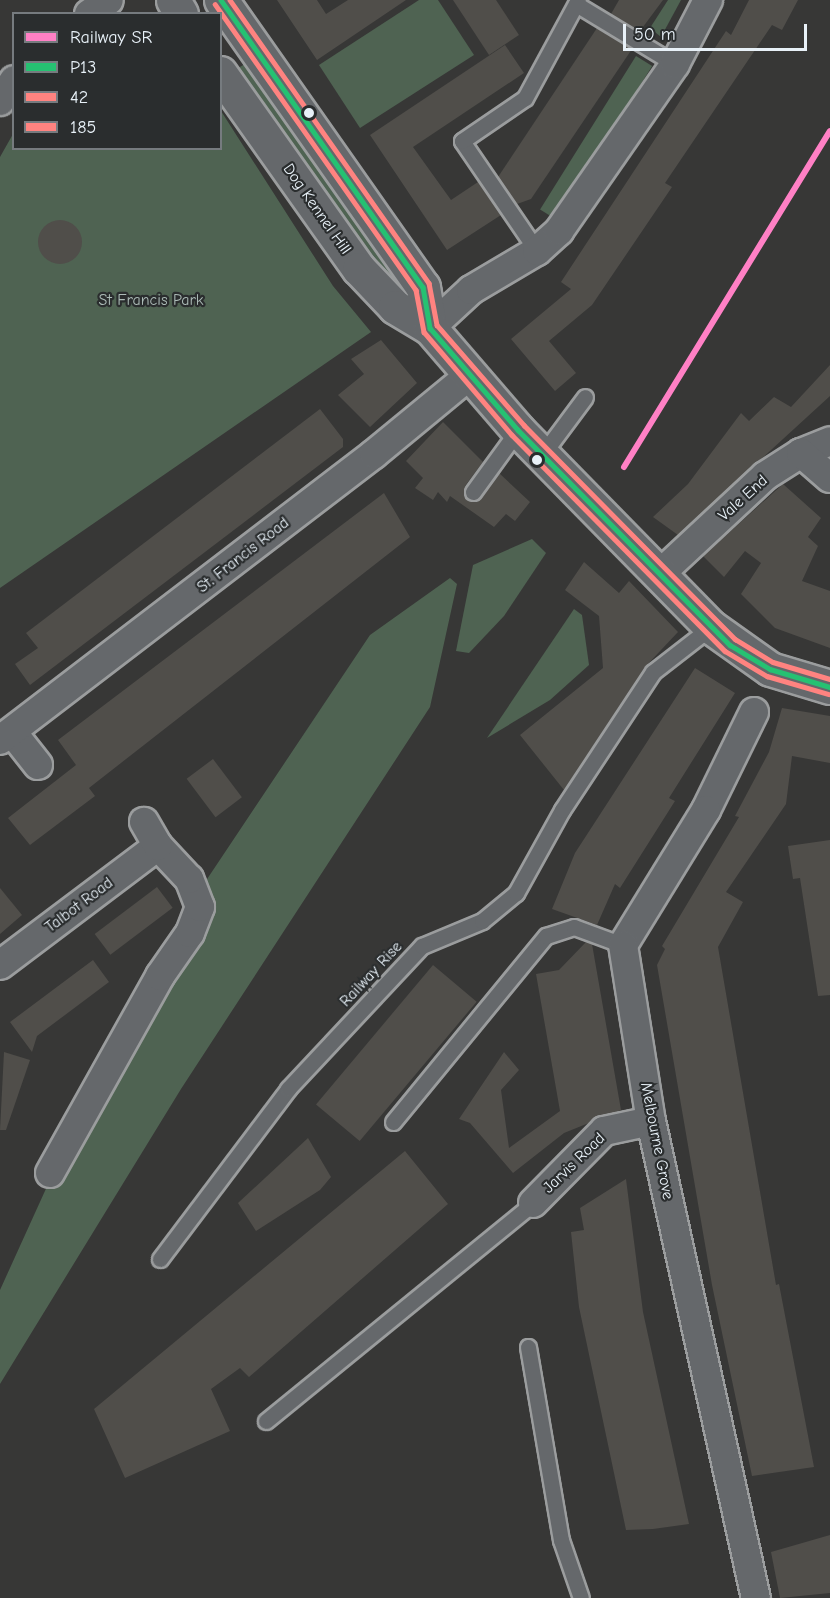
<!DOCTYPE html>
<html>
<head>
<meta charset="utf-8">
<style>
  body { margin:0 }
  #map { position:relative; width:830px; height:1598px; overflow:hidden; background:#373736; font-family:"Comic Neue",sans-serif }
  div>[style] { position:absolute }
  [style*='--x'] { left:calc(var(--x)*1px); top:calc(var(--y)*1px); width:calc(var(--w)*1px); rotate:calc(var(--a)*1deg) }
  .green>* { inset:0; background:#4f6352; transform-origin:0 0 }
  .building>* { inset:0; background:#504e4a; transform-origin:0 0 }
  .round { border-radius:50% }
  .roads { filter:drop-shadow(2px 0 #9b9d9e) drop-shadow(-2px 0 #9b9d9e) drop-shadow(0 2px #9b9d9e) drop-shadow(0 -2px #9b9d9e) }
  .lane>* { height:15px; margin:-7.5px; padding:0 7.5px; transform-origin:7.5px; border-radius:7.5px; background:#65686b }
  .street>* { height:28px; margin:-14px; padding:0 14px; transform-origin:14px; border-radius:14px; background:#65686b }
  .primary>* { height:33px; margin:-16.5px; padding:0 16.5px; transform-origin:16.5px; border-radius:16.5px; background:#65686b }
  .bus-1>* { height:4.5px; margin:-2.25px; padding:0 2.25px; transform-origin:2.25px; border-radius:2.25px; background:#26c172 }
  .bus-2>* { height:4.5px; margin:-2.25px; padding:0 2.25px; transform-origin:2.25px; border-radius:2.25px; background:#ff8380 }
  .bus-3>* { height:4.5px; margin:-2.25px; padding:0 2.25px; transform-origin:2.25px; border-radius:2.25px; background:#ff8380 }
  .rail-1>* { height:6px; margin:-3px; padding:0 3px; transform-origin:3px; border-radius:3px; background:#ff80c5 }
  .dots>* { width:16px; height:16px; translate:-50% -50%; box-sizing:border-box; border:3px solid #2a2d2e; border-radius:50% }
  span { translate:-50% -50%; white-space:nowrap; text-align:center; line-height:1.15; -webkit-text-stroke:4.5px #2a2d2e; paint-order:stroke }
  .street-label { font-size:16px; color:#e8f1f8 }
  .park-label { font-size:16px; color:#acbbb7 }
  .legend { position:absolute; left:12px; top:12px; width:210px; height:138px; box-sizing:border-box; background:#2a2d2e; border:2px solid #767b7f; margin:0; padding:8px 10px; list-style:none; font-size:18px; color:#e8f1f8 }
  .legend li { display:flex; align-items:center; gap:12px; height:30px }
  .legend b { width:30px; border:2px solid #767b7f }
  .scale { position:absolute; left:623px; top:24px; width:184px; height:27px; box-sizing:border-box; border:3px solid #e8f1f8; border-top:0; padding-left:8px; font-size:18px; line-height:21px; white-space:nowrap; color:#e8f1f8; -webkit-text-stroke:4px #2a2d2e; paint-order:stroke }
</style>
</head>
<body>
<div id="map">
  <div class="green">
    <div style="clip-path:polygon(419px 0,438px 0,474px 55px,360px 128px,319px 65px)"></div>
    <div style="clip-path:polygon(668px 0,681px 0,661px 37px,650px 28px)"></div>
    <div style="left:636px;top:56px;width:19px;height:181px;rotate:32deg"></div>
    <div style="clip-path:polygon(245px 64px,409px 287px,399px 293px,233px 71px)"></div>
    <div style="clip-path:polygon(221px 111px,333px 286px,371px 332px,0 588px,0 157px,13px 134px,14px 148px,220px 148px)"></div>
    <div style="clip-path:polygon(532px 539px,546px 553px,504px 616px,469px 653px,456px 651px,473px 565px)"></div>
    <div style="clip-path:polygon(450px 578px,457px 584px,430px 707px,181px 1089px,0 1384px,0 1290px,143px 975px,370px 635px)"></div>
    <div style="clip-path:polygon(574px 609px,582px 615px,589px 665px,550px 700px,487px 738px)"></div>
  </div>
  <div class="building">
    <div style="clip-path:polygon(277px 0,317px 0,326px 14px,348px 0,406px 0,317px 60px)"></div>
    <div style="clip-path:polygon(453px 0,496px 0,519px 35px,489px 55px)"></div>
    <div style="clip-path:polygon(619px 0,663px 0,640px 31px,611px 14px)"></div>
    <div style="clip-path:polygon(749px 0,798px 0,782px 30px,772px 25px,665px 183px,672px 187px,592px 305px,549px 341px,576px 373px,555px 391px,511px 339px,571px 289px,561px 282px,726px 31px,731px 35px)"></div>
    <div style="clip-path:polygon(597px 28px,632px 49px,531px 199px,517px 204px,498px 177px)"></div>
    <div style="clip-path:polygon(505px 45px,524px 73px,413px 147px,451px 200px,478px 182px,501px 215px,447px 250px,370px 135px)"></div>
    <div class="round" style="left:38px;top:220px;width:44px;height:44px"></div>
    <div style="clip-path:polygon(381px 340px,417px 383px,370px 427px,338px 395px,364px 374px,351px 359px)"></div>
    <div style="clip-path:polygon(830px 365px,830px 396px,678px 535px,653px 517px,688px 484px,741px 413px,749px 421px,774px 397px,791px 407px)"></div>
    <div style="clip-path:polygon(320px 409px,343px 439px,343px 447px,30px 685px,15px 664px,38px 648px,26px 633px)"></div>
    <div style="clip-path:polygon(443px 422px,483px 462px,465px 486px,464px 496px,477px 501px,499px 473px,530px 502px,515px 521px,506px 514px,494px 527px,450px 496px,447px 502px,438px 492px,433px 500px,415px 488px,423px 478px,406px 461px)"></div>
    <div style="clip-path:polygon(783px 484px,821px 518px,808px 537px,818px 546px,802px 581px,830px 591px,830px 648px,775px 628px,741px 594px,761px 563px,745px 551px,724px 577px,703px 556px)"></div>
    <div style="clip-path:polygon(384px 493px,410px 537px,89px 788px,95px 796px,30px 845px,8px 818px,76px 765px,58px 740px)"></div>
    <div style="clip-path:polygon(584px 562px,619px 593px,629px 581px,678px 632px,645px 667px,564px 790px,520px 735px,603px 668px,599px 616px,565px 590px)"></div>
    <div style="clip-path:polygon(695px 668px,735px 693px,669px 798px,675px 801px,620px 888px,615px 884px,597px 925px,552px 909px,575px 853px)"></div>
    <div style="clip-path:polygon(782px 708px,830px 716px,830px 763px,792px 756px,786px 804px,726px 892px,743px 902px,718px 947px,776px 1285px,779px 1284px,814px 1467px,752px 1476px,712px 1285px,657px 965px,665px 949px,662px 946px,739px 817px,735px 816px,769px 752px)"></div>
    <div style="left:213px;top:759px;width:48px;height:33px;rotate:53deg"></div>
    <div style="clip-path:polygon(830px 840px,830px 995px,818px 996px,800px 878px,793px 879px,788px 846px)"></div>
    <div style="left:157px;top:887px;width:26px;height:78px;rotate:53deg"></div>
    <div style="clip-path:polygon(0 888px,22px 915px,0 934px)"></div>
    <div style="clip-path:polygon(586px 942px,592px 944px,621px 1110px,564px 1133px,513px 1173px,470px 1123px,459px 1119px,504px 1052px,519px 1070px,501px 1090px,509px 1148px,560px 1111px,536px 974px,559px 970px)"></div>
    <div style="clip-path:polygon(93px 960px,109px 982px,37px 1036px,32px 1052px,10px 1022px)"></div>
    <div style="left:433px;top:965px;width:57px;height:182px;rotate:40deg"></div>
    <div style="clip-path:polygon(4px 1052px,30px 1060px,6px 1130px,0 1130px)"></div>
    <div style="clip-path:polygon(308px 1138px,331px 1177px,320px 1190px,256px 1231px,238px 1203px)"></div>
    <div style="clip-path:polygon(405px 1151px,448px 1204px,249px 1377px,240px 1368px,211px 1389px,230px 1431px,125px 1478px,94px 1409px)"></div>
    <div style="clip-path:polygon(626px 1179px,643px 1312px,689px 1524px,653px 1529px,626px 1530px,579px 1307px,571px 1232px,584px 1230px,580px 1208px)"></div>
    <div style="clip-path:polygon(830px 1535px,830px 1593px,780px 1598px,771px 1552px)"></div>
  </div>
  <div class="roads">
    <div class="lane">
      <div style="--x:576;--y:4;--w:116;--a:31.2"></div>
      <div style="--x:537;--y:251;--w:133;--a:-124.3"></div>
      <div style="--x:462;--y:141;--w:76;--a:-34.3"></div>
      <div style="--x:525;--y:98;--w:111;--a:-61.6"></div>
      <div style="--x:542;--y:455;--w:72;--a:-53.4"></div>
      <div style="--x:473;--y:492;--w:77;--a:-54"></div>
      <div style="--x:393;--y:1122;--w:241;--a:-50.6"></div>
      <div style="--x:546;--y:936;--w:29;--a:-18"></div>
      <div style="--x:574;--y:927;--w:52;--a:20.2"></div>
      <div style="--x:160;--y:1259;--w:213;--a:-53"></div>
      <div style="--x:288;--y:1089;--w:196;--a:-46.9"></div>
      <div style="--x:422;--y:946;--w:65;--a:-22.6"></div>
      <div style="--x:482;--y:921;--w:44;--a:-39.5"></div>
      <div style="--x:516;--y:893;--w:95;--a:-61"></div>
      <div style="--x:562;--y:810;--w:165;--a:-56.6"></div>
      <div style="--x:653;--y:672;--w:73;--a:-37.8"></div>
      <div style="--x:528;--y:1347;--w:196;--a:80.3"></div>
      <div style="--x:561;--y:1540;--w:61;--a:71"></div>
      <div style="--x:266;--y:1421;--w:345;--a:-39.2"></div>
    </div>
    <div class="street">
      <div style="--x:89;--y:14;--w:24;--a:-35"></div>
      <div style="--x:0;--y:101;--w:25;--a:-56"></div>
      <div style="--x:430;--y:328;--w:56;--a:-42.8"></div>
      <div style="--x:471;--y:290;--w:77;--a:-30.6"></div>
      <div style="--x:537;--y:251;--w:30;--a:-42"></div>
      <div style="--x:559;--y:231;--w:203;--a:-55.2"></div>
      <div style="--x:675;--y:64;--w:72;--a:-62.7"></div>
      <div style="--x:801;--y:453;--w:31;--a:-22"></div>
      <div style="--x:661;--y:573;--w:142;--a:-43"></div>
      <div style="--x:765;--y:476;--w:43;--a:-32.6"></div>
      <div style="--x:801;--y:453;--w:38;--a:41"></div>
      <div style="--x:754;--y:712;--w:109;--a:116.1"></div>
      <div style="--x:706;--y:810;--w:158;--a:121.6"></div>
      <div style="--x:623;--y:945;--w:178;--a:81"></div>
      <div style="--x:651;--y:1121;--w:488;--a:77.6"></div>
      <div style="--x:12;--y:732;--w:42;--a:51.8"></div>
      <div style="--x:0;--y:740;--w:471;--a:-37.4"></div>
      <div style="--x:374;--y:454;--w:126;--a:-39.5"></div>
      <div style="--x:0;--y:965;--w:198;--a:-37"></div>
      <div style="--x:50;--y:1173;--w:226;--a:-60.8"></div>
      <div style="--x:160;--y:976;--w:52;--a:-55.1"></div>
      <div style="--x:190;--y:933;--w:28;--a:-69"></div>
      <div style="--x:200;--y:907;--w:30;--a:-111"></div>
      <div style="--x:189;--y:879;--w:45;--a:-133.2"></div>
      <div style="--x:158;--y:846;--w:28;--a:-120"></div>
      <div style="--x:533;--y:1203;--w:101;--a:-45.4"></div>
      <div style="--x:604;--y:1131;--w:48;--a:-12"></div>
    </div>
    <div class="primary">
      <div style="--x:173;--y:0;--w:16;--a:60"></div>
      <div style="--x:221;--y:0;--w:351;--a:54.9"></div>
      <div style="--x:423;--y:287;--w:42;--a:80.3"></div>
      <div style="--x:220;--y:73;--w:240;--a:54.7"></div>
      <div style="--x:359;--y:269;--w:52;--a:46.5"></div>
      <div style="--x:395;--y:307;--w:41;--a:31"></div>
      <div style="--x:430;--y:328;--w:135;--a:49.2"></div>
      <div style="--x:518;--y:430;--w:276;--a:45.6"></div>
      <div style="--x:711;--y:627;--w:72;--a:35.4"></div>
      <div style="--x:770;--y:669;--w:63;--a:16.7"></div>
    </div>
  </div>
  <div class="bus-1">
    <div style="--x:221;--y:0;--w:351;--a:54.9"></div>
    <div style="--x:423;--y:287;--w:42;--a:80.3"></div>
    <div style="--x:430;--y:328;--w:135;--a:49.2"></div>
    <div style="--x:518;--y:430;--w:302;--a:45.4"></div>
    <div style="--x:730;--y:645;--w:47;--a:31"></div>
    <div style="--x:770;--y:669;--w:63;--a:16.7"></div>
  </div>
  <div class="bus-2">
    <div style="--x:215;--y:4;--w:350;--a:54.9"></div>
    <div style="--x:416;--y:290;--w:43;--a:79.2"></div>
    <div style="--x:424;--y:332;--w:135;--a:49.5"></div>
    <div style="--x:512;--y:435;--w:303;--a:45.4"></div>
    <div style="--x:725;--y:651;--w:49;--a:30.8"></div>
    <div style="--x:767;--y:676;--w:64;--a:16.4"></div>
  </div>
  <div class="bus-3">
    <div style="--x:230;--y:0;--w:346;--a:54.9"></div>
    <div style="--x:429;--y:283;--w:43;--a:79.2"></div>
    <div style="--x:437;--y:325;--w:133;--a:49"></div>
    <div style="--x:524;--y:425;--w:301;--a:45.4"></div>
    <div style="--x:735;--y:639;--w:44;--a:31.2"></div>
    <div style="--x:773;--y:662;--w:59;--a:16.6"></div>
  </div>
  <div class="rail-1">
    <div style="--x:624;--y:467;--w:394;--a:-58.5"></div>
  </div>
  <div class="dots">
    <div style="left:309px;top:113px;background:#e8f1f8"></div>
    <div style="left:537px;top:460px;background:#e8f1f8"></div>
  </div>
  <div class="street-label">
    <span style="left:317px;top:209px;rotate:55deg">Dog Kennel Hill</span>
    <span style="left:743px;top:498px;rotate:-42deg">Vale End</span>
    <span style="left:243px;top:555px;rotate:-38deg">St. Francis Road</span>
    <span style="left:79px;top:905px;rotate:-37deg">Talbot Road</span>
    <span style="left:371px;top:974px;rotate:-47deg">Railway Rise</span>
    <span style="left:657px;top:1141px;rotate:79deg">Melbourne Grove</span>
    <span style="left:574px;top:1163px;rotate:-44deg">Jarvis Road</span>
  </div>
  <div class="park-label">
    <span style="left:151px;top:300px">St Francis Park</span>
  </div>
  <ul class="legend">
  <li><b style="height:8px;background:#ff80c5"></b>Railway SR</li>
  <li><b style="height:8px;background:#26c172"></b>P13</li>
  <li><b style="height:8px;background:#ff8380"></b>42</li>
  <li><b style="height:8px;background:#ff8380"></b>185</li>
  </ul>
  <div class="scale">50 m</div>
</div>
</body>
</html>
